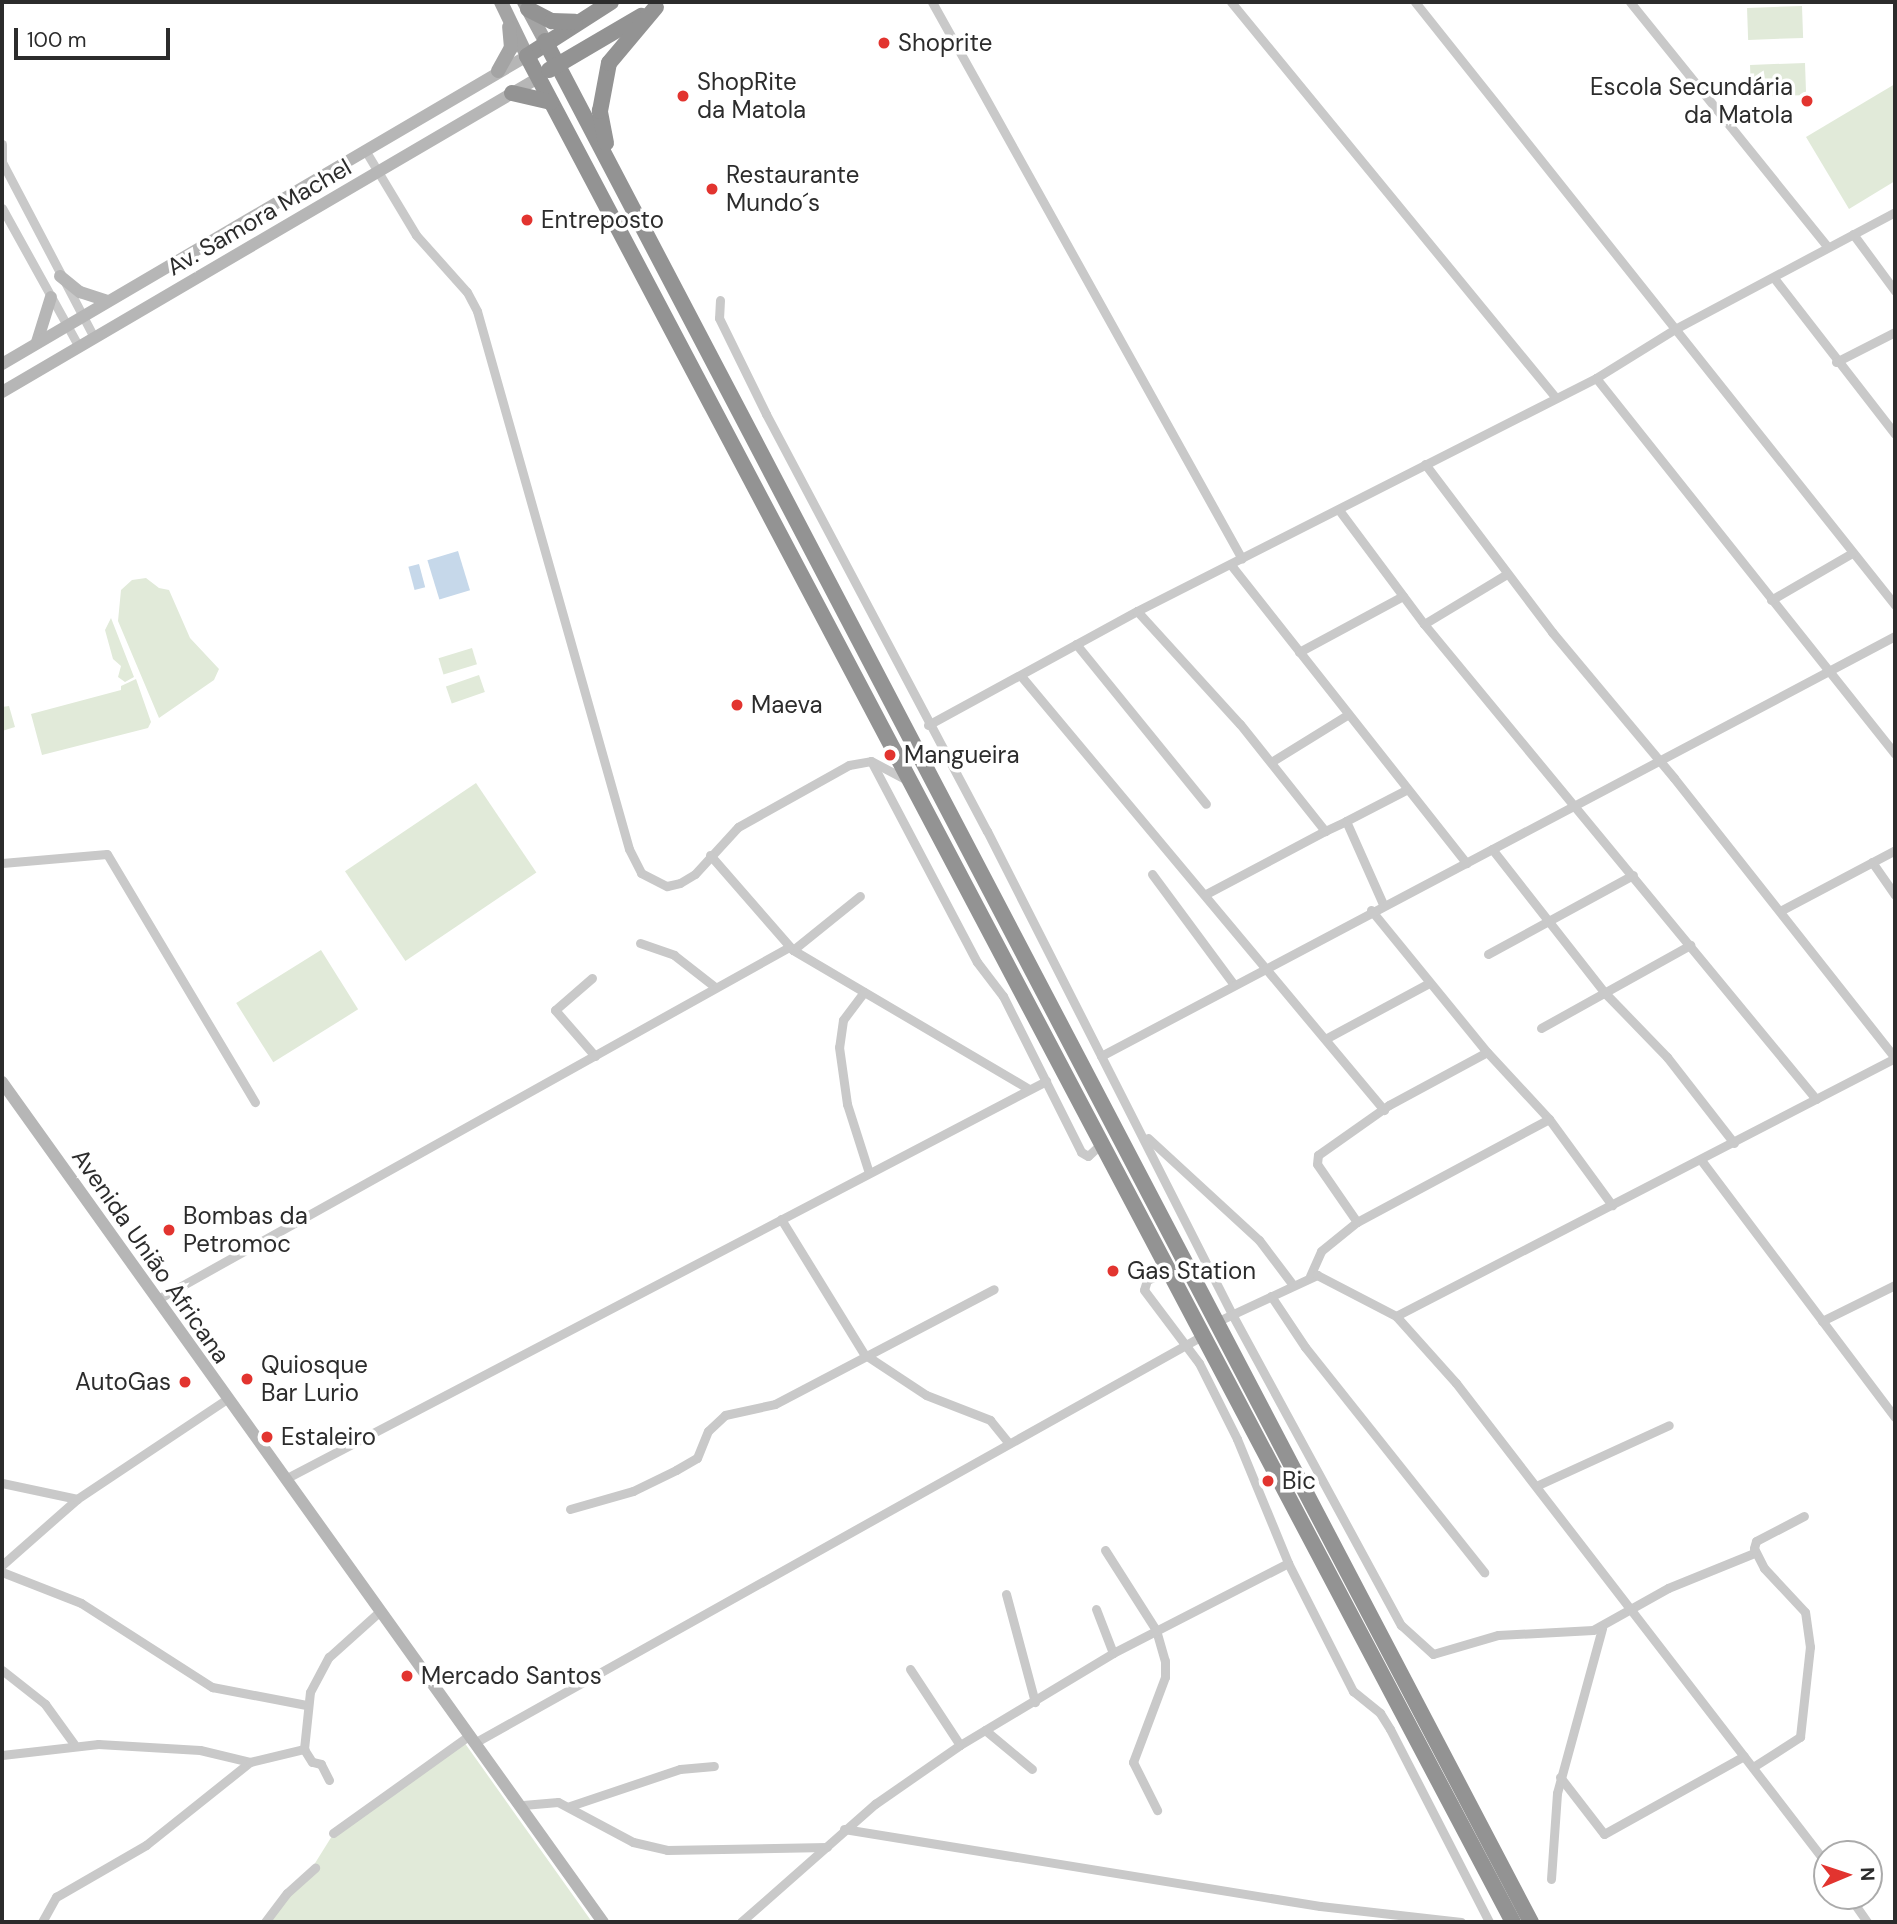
<!DOCTYPE html>
<html>
<head>
<meta charset="utf-8">
<style>
  body { margin:0 }
  #map { position:relative; width:1897px; height:1924px; overflow:hidden; background:#fff; font-family:"DM Sans",sans-serif }
  div>[style] { position:absolute }
  [style*='--x'] { left:calc(var(--x)*1px); top:calc(var(--y)*1px); width:calc(var(--w)*1px); rotate:calc(var(--a)*1deg) }
  .green>* { inset:0; background:#e1ead9; transform-origin:0 0 }
  .water>* { inset:0; background:#c6d8ea; transform-origin:0 0 }
  .street>* { height:9px; margin:-4.5px; padding:0 4.5px; transform-origin:4.5px; border-radius:4.5px; background:#c9c9c9 }
  .secondary>* { height:12px; margin:-6px; padding:0 6px; transform-origin:6px; border-radius:6px; background:#b6b6b6 }
  .primary>* { height:14px; margin:-7px; padding:0 7px; transform-origin:7px; border-radius:7px; background:#a4a4a4 }
  .highway>* { height:16px; margin:-8px; padding:0 8px; transform-origin:8px; border-radius:8px; background:#939393 }
  .dots>* { width:19px; height:19px; translate:-50% -50%; box-sizing:border-box; border:4px solid #fff; border-radius:50% }
  span { translate:-50% -50%; white-space:nowrap; text-align:center; line-height:1.15; -webkit-text-stroke:7px #fff; paint-order:stroke }
  .poi-label { font-size:24px; color:#2c2c2c }
  .left { translate:0 -50%; text-align:left }
  .right { translate:-100% -50%; text-align:right }
  .street-label { font-size:24px; color:#2c2c2c }
  .frame { position:absolute; inset:0; border:4px solid #2c2c2c; pointer-events:none }
  .north { position:absolute; left:1813px; top:1840px; width:70px; height:70px; box-sizing:border-box; background:#fff; border:2px solid #ababab; border-radius:50%; rotate:88deg; font-size:19px; font-weight:700; line-height:28px; text-align:center; color:#2c2c2c }
  .north::after { content:''; display:block; margin:auto; width:24px; height:32px; background:#e2342f; clip-path:polygon(50% 0,100% 100%,50% 72%,0 100%) }
  .scale { position:absolute; left:14px; top:28px; width:156px; height:32px; box-sizing:border-box; border:4px solid #2c2c2c; border-top:0; padding-left:9px; font-size:21px; line-height:24px; white-space:nowrap; color:#2c2c2c; -webkit-text-stroke:5px #fff; paint-order:stroke }
</style>
</head>
<body>
<div id="map">
  <div class="green">
    <div style="left:1802px;top:6px;width:32px;height:55px;rotate:88deg"></div>
    <div style="left:1805px;top:63px;width:32px;height:55px;rotate:88deg"></div>
    <div style="clip-path:polygon(1895px 84px,1895px 181px,1849px 209px,1806px 137px)"></div>
    <div style="clip-path:polygon(146px 578px,159px 588px,169px 590px,190px 638px,219px 669px,214px 680px,159px 718px,118px 621px,121px 590px,132px 580px)"></div>
    <div style="clip-path:polygon(111px 618px,134px 677px,125px 682px,118px 677px,121px 666px,113px 659px,105px 630px)"></div>
    <div style="left:472px;top:648px;width:17px;height:35px;rotate:73deg"></div>
    <div style="left:479px;top:675px;width:18px;height:35px;rotate:71deg"></div>
    <div style="clip-path:polygon(136px 679px,151px 722px,148px 728px,42px 755px,31px 714px,121px 690px,121px 686px)"></div>
    <div style="clip-path:polygon(9px 706px,15px 727px,2px 731px,2px 707px)"></div>
    <div style="left:476px;top:783px;width:108px;height:158px;rotate:56deg"></div>
    <div style="left:321px;top:950px;width:70px;height:100px;rotate:58deg"></div>
    <div style="clip-path:polygon(464px 1742px,592px 1922px,264px 1922px,312px 1868px,332px 1836px)"></div>
  </div>
  <div class="water">
    <div style="left:458px;top:551px;width:41px;height:32px;rotate:73deg"></div>
    <div style="left:419px;top:564px;width:24px;height:11px;rotate:75deg"></div>
  </div>
  <div class="street">
    <div style="--x:932;--y:2;--w:637;--a:60.9"></div>
    <div style="--x:1231;--y:2;--w:512;--a:50.62"></div>
    <div style="--x:1415;--y:2;--w:771;--a:51.48"></div>
    <div style="--x:1630;--y:2;--w:314;--a:51.1"></div>
    <div style="--x:2;--y:144;--w:17;--a:90"></div>
    <div style="--x:365;--y:150;--w:99;--a:59"></div>
    <div style="--x:416;--y:235;--w:76;--a:48.2"></div>
    <div style="--x:467;--y:292;--w:21;--a:62"></div>
    <div style="--x:477;--y:311;--w:559;--a:74.22"></div>
    <div style="--x:629;--y:849;--w:27;--a:63"></div>
    <div style="--x:641;--y:873;--w:29;--a:27"></div>
    <div style="--x:667;--y:886;--w:13;--a:-13"></div>
    <div style="--x:680;--y:883;--w:17;--a:-31"></div>
    <div style="--x:695;--y:874;--w:64;--a:-47.5"></div>
    <div style="--x:738;--y:827;--w:127;--a:-29.2"></div>
    <div style="--x:849;--y:765;--w:22;--a:-10"></div>
    <div style="--x:871;--y:761;--w:38;--a:28"></div>
    <div style="--x:2;--y:162;--w:198;--a:62.3"></div>
    <div style="--x:2;--y:208;--w:159;--a:61"></div>
    <div style="--x:1853;--y:234;--w:71;--a:53.6"></div>
    <div style="--x:1774;--y:278;--w:197;--a:52.2"></div>
    <div style="--x:720;--y:300;--w:18;--a:93"></div>
    <div style="--x:719;--y:318;--w:107;--a:63.9"></div>
    <div style="--x:766;--y:414;--w:472;--a:62.1"></div>
    <div style="--x:987;--y:831;--w:544;--a:63.11"></div>
    <div style="--x:1233;--y:1316;--w:352;--a:61.5"></div>
    <div style="--x:1401;--y:1625;--w:43;--a:42.2"></div>
    <div style="--x:1433;--y:1654;--w:68;--a:-16.3"></div>
    <div style="--x:1498;--y:1635;--w:95;--a:-3"></div>
    <div style="--x:1593;--y:1630;--w:86;--a:-29.2"></div>
    <div style="--x:1668;--y:1588;--w:93;--a:-22.1"></div>
    <div style="--x:1836;--y:362;--w:66;--a:-27"></div>
    <div style="--x:1596;--y:378;--w:480;--a:51.5"></div>
    <div style="--x:1425;--y:464;--w:211;--a:52.9"></div>
    <div style="--x:1552;--y:632;--w:190;--a:50.1"></div>
    <div style="--x:1674;--y:778;--w:357;--a:51.7"></div>
    <div style="--x:1339;--y:510;--w:142;--a:53.3"></div>
    <div style="--x:1424;--y:624;--w:616;--a:50.47"></div>
    <div style="--x:1231;--y:565;--w:380;--a:51.7"></div>
    <div style="--x:1771;--y:600;--w:94;--a:-30.1"></div>
    <div style="--x:1137;--y:611;--w:153;--a:47.7"></div>
    <div style="--x:1240;--y:724;--w:137;--a:51.5"></div>
    <div style="--x:1325;--y:831;--w:23;--a:-25"></div>
    <div style="--x:1346;--y:821;--w:91;--a:66"></div>
    <div style="--x:1424;--y:624;--w:97;--a:-31.1"></div>
    <div style="--x:1076;--y:644;--w:206;--a:50.9"></div>
    <div style="--x:1299;--y:652;--w:118;--a:-28.3"></div>
    <div style="--x:1021;--y:676;--w:566;--a:50.09"></div>
    <div style="--x:928;--y:725;--w:238;--a:-28.6"></div>
    <div style="--x:1137;--y:611;--w:515;--a:-26.91"></div>
    <div style="--x:1596;--y:378;--w:93;--a:-31.8"></div>
    <div style="--x:1675;--y:329;--w:249;--a:-28"></div>
    <div style="--x:871;--y:761;--w:227;--a:62.2"></div>
    <div style="--x:977;--y:962;--w:43;--a:52.6"></div>
    <div style="--x:1003;--y:996;--w:174;--a:63.4"></div>
    <div style="--x:1081;--y:1152;--w:8;--a:30"></div>
    <div style="--x:1088;--y:1156;--w:21;--a:-43"></div>
    <div style="--x:1271;--y:762;--w:89;--a:-31.7"></div>
    <div style="--x:1346;--y:821;--w:68;--a:-27.3"></div>
    <div style="--x:1492;--y:849;--w:182;--a:51.9"></div>
    <div style="--x:1604;--y:992;--w:91;--a:45.9"></div>
    <div style="--x:1667;--y:1057;--w:109;--a:52.1"></div>
    <div style="--x:710;--y:855;--w:126;--a:48.9"></div>
    <div style="--x:793;--y:950;--w:274;--a:30.5"></div>
    <div style="--x:1872;--y:862;--w:40;--a:55.1"></div>
    <div style="--x:2;--y:863;--w:105;--a:-4.9"></div>
    <div style="--x:107;--y:854;--w:289;--a:59.2"></div>
    <div style="--x:1152;--y:874;--w:138;--a:53.5"></div>
    <div style="--x:1206;--y:894;--w:135;--a:-27.9"></div>
    <div style="--x:1371;--y:910;--w:183;--a:50.8"></div>
    <div style="--x:1487;--y:1052;--w:91;--a:47.2"></div>
    <div style="--x:1549;--y:1119;--w:107;--a:53.8"></div>
    <div style="--x:1780;--y:911;--w:130;--a:-27.9"></div>
    <div style="--x:640;--y:943;--w:36;--a:19"></div>
    <div style="--x:674;--y:955;--w:52;--a:38"></div>
    <div style="--x:793;--y:950;--w:86;--a:-38.9"></div>
    <div style="--x:1488;--y:954;--w:165;--a:-28.6"></div>
    <div style="--x:592;--y:978;--w:49;--a:139.1"></div>
    <div style="--x:555;--y:1010;--w:61;--a:49"></div>
    <div style="--x:864;--y:992;--w:35;--a:127"></div>
    <div style="--x:843;--y:1020;--w:27;--a:98"></div>
    <div style="--x:839;--y:1047;--w:58;--a:82"></div>
    <div style="--x:847;--y:1104;--w:72;--a:72.3"></div>
    <div style="--x:1541;--y:1028;--w:171;--a:-29.1"></div>
    <div style="--x:1327;--y:1038;--w:116;--a:-28.3"></div>
    <div style="--x:1101;--y:1056;--w:898;--a:-27.88"></div>
    <div style="--x:1148;--y:1138;--w:151;--a:42.6"></div>
    <div style="--x:1259;--y:1240;--w:56;--a:52.9"></div>
    <div style="--x:1701;--y:1160;--w:322;--a:53"></div>
    <div style="--x:781;--y:1219;--w:158;--a:58.4"></div>
    <div style="--x:864;--y:1354;--w:74;--a:33.5"></div>
    <div style="--x:926;--y:1395;--w:69;--a:21.3"></div>
    <div style="--x:990;--y:1420;--w:28;--a:51"></div>
    <div style="--x:1357;--y:1222;--w:70;--a:-124.6"></div>
    <div style="--x:1317;--y:1164;--w:9;--a:-84"></div>
    <div style="--x:1318;--y:1155;--w:87;--a:-35.2"></div>
    <div style="--x:1389;--y:1105;--w:111;--a:-28.4"></div>
    <div style="--x:1171;--y:1269;--w:26;--a:155"></div>
    <div style="--x:1147;--y:1280;--w:10;--a:107"></div>
    <div style="--x:1144;--y:1290;--w:91;--a:53"></div>
    <div style="--x:1199;--y:1363;--w:85;--a:63.4"></div>
    <div style="--x:1237;--y:1439;--w:134;--a:67.6"></div>
    <div style="--x:1288;--y:1563;--w:144;--a:63.1"></div>
    <div style="--x:1353;--y:1691;--w:35;--a:39"></div>
    <div style="--x:1380;--y:1713;--w:19;--a:58"></div>
    <div style="--x:1390;--y:1729;--w:217;--a:62.8"></div>
    <div style="--x:1310;--y:1276;--w:27;--a:-66"></div>
    <div style="--x:1321;--y:1251;--w:46;--a:-38.9"></div>
    <div style="--x:1357;--y:1222;--w:218;--a:-28.2"></div>
    <div style="--x:1271;--y:1296;--w:61;--a:56.3"></div>
    <div style="--x:1305;--y:1347;--w:288;--a:51.5"></div>
    <div style="--x:158;--y:1299;--w:723;--a:-29.15"></div>
    <div style="--x:1396;--y:1316;--w:562;--a:-27.34"></div>
    <div style="--x:1822;--y:1321;--w:81;--a:-26.3"></div>
    <div style="--x:1214;--y:1323;--w:114;--a:-25"></div>
    <div style="--x:1317;--y:1275;--w:89;--a:27.4"></div>
    <div style="--x:1396;--y:1316;--w:90;--a:48.2"></div>
    <div style="--x:1456;--y:1383;--w:607;--a:52.36"></div>
    <div style="--x:285;--y:1479;--w:859;--a:-27.61"></div>
    <div style="--x:2;--y:1483;--w:77;--a:12"></div>
    <div style="--x:1536;--y:1486;--w:146;--a:-24.6"></div>
    <div style="--x:570;--y:1509;--w:66;--a:-15.9"></div>
    <div style="--x:633;--y:1491;--w:48;--a:-26"></div>
    <div style="--x:676;--y:1470;--w:24;--a:-30"></div>
    <div style="--x:697;--y:1458;--w:29;--a:-68"></div>
    <div style="--x:708;--y:1431;--w:23;--a:-43"></div>
    <div style="--x:725;--y:1415;--w:51;--a:-12.4"></div>
    <div style="--x:775;--y:1404;--w:247;--a:-27.7"></div>
    <div style="--x:1105;--y:1550;--w:95;--a:57.5"></div>
    <div style="--x:1156;--y:1630;--w:32;--a:74"></div>
    <div style="--x:1165;--y:1661;--w:16;--a:90"></div>
    <div style="--x:1165;--y:1677;--w:91;--a:110.6"></div>
    <div style="--x:1133;--y:1762;--w:54;--a:63.4"></div>
    <div style="--x:2;--y:1565;--w:100;--a:-41.3"></div>
    <div style="--x:77;--y:1499;--w:180;--a:-33.7"></div>
    <div style="--x:2;--y:1572;--w:85;--a:21.4"></div>
    <div style="--x:81;--y:1603;--w:156;--a:32.7"></div>
    <div style="--x:212;--y:1687;--w:96;--a:10.8"></div>
    <div style="--x:1006;--y:1594;--w:112;--a:75"></div>
    <div style="--x:1096;--y:1609;--w:47;--a:68.9"></div>
    <div style="--x:910;--y:1669;--w:91;--a:56.7"></div>
    <div style="--x:2;--y:1670;--w:55;--a:38.3"></div>
    <div style="--x:45;--y:1704;--w:49;--a:54.1"></div>
    <div style="--x:985;--y:1730;--w:61;--a:39.7"></div>
    <div style="--x:476;--y:1742;--w:832;--a:-29.22"></div>
    <div style="--x:2;--y:1755;--w:97;--a:-6.5"></div>
    <div style="--x:98;--y:1744;--w:102;--a:3.4"></div>
    <div style="--x:200;--y:1750;--w:51;--a:13.5"></div>
    <div style="--x:1753;--y:1767;--w:56;--a:-32.6"></div>
    <div style="--x:1800;--y:1737;--w:91;--a:-83.7"></div>
    <div style="--x:1810;--y:1647;--w:35;--a:-98"></div>
    <div style="--x:1805;--y:1612;--w:60;--a:-133"></div>
    <div style="--x:1764;--y:1568;--w:22;--a:-117"></div>
    <div style="--x:1754;--y:1548;--w:7;--a:-74"></div>
    <div style="--x:1756;--y:1541;--w:54;--a:-27.5"></div>
    <div style="--x:1560;--y:1777;--w:72;--a:52.3"></div>
    <div style="--x:1604;--y:1834;--w:160;--a:-29.1"></div>
    <div style="--x:329;--y:1780;--w:18;--a:-117"></div>
    <div style="--x:321;--y:1764;--w:9;--a:-167"></div>
    <div style="--x:312;--y:1762;--w:15;--a:-122"></div>
    <div style="--x:304;--y:1749;--w:57;--a:-84"></div>
    <div style="--x:310;--y:1692;--w:40;--a:-62"></div>
    <div style="--x:329;--y:1657;--w:69;--a:-42"></div>
    <div style="--x:523;--y:1805;--w:35;--a:-5"></div>
    <div style="--x:558;--y:1802;--w:85;--a:28.1"></div>
    <div style="--x:633;--y:1842;--w:35;--a:13"></div>
    <div style="--x:667;--y:1850;--w:160;--a:-1.1"></div>
    <div style="--x:570;--y:1806;--w:116;--a:-18.6"></div>
    <div style="--x:680;--y:1769;--w:34;--a:-5"></div>
    <div style="--x:844;--y:1829;--w:482;--a:9.2"></div>
    <div style="--x:1320;--y:1906;--w:142;--a:6.5"></div>
    <div style="--x:333;--y:1833;--w:168;--a:-35.6"></div>
    <div style="--x:1551;--y:1879;--w:86;--a:-86"></div>
    <div style="--x:1557;--y:1793;--w:171;--a:-74.7"></div>
    <div style="--x:1849;--y:1896;--w:32;--a:55"></div>
    <div style="--x:42;--y:1922;--w:29;--a:-61"></div>
    <div style="--x:56;--y:1897;--w:104;--a:-30"></div>
    <div style="--x:146;--y:1845;--w:133;--a:-38.6"></div>
    <div style="--x:250;--y:1762;--w:56;--a:-13.5"></div>
    <div style="--x:265;--y:1922;--w:36;--a:-53"></div>
    <div style="--x:287;--y:1893;--w:38;--a:-42"></div>
    <div style="--x:741;--y:1922;--w:179;--a:-41.4"></div>
    <div style="--x:875;--y:1804;--w:103;--a:-34.8"></div>
    <div style="--x:960;--y:1745;--w:179;--a:-31"></div>
    <div style="--x:1113;--y:1653;--w:197;--a:-27.2"></div>
  </div>
  <div class="secondary">
    <div style="--x:60;--y:276;--w:26;--a:39"></div>
    <div style="--x:80;--y:292;--w:29;--a:18"></div>
    <div style="--x:37;--y:342;--w:47;--a:-72.7"></div>
    <div style="--x:2;--y:364;--w:609;--a:-30.4"></div>
    <div style="--x:2;--y:392;--w:621;--a:-30.36"></div>
    <div style="--x:2;--y:1082;--w:1033;--a:54.42"></div>
  </div>
  <div class="primary">
    <div style="--x:501;--y:2;--w:60;--a:64.3"></div>
    <div style="--x:524;--y:2;--w:44;--a:61.7"></div>
    <div style="--x:498;--y:71;--w:26;--a:-61"></div>
    <div style="--x:511;--y:48;--w:21;--a:-95"></div>
  </div>
  <div class="highway">
    <div style="--x:611;--y:2;--w:100;--a:147.3"></div>
    <div style="--x:527;--y:56;--w:2110;--a:62.15"></div>
    <div style="--x:528;--y:9;--w:27;--a:27"></div>
    <div style="--x:552;--y:21;--w:23;--a:2"></div>
    <div style="--x:545;--y:41;--w:2124;--a:62.34"></div>
    <div style="--x:549;--y:70;--w:107;--a:-30.4"></div>
    <div style="--x:512;--y:93;--w:40;--a:13"></div>
    <div style="--x:606;--y:143;--w:33;--a:-101"></div>
    <div style="--x:600;--y:111;--w:49;--a:-79.4"></div>
    <div style="--x:609;--y:63;--w:73;--a:-50"></div>
  </div>
  <div class="dots">
    <div style="left:884px;top:43px;background:#e2342f"></div>
    <div style="left:683px;top:96px;background:#e2342f"></div>
    <div style="left:1807px;top:101px;background:#e2342f"></div>
    <div style="left:712px;top:189px;background:#e2342f"></div>
    <div style="left:527px;top:220px;background:#e2342f"></div>
    <div style="left:737px;top:705px;background:#e2342f"></div>
    <div style="left:890px;top:755px;background:#e2342f"></div>
    <div style="left:169px;top:1230px;background:#e2342f"></div>
    <div style="left:1113px;top:1271px;background:#e2342f"></div>
    <div style="left:247px;top:1379px;background:#e2342f"></div>
    <div style="left:185px;top:1382px;background:#e2342f"></div>
    <div style="left:267px;top:1437px;background:#e2342f"></div>
    <div style="left:1268px;top:1481px;background:#e2342f"></div>
    <div style="left:407px;top:1676px;background:#e2342f"></div>
  </div>
  <div class="poi-label">
    <span class="left" style="left:898px;top:43px">Shoprite</span>
    <span class="left" style="left:697px;top:96px">ShopRite<br>da Matola</span>
    <span class="right" style="left:1793px;top:101px">Escola Secundária<br>da Matola</span>
    <span class="left" style="left:726px;top:189px">Restaurante<br>Mundo´s</span>
    <span class="left" style="left:541px;top:220px">Entreposto</span>
    <span class="left" style="left:751px;top:705px">Maeva</span>
    <span class="left" style="left:904px;top:755px">Mangueira</span>
    <span class="left" style="left:183px;top:1230px">Bombas da<br>Petromoc</span>
    <span class="left" style="left:1127px;top:1271px">Gas Station</span>
    <span class="left" style="left:261px;top:1379px">Quiosque<br>Bar Lurio</span>
    <span class="right" style="left:171px;top:1382px">AutoGas</span>
    <span class="left" style="left:281px;top:1437px">Estaleiro</span>
    <span class="left" style="left:1282px;top:1481px">Bic</span>
    <span class="left" style="left:421px;top:1676px">Mercado Santos</span>
  </div>
  <div class="street-label">
    <span style="left:259px;top:217px;rotate:-30deg">Av. Samora Machel</span>
    <span style="left:151px;top:1256px;rotate:55deg">Avenida União Africana</span>
  </div>
  <div class="frame"></div>
  <div class="north">N</div>
  <div class="scale">100 m</div>
</div>
</body>
</html>
